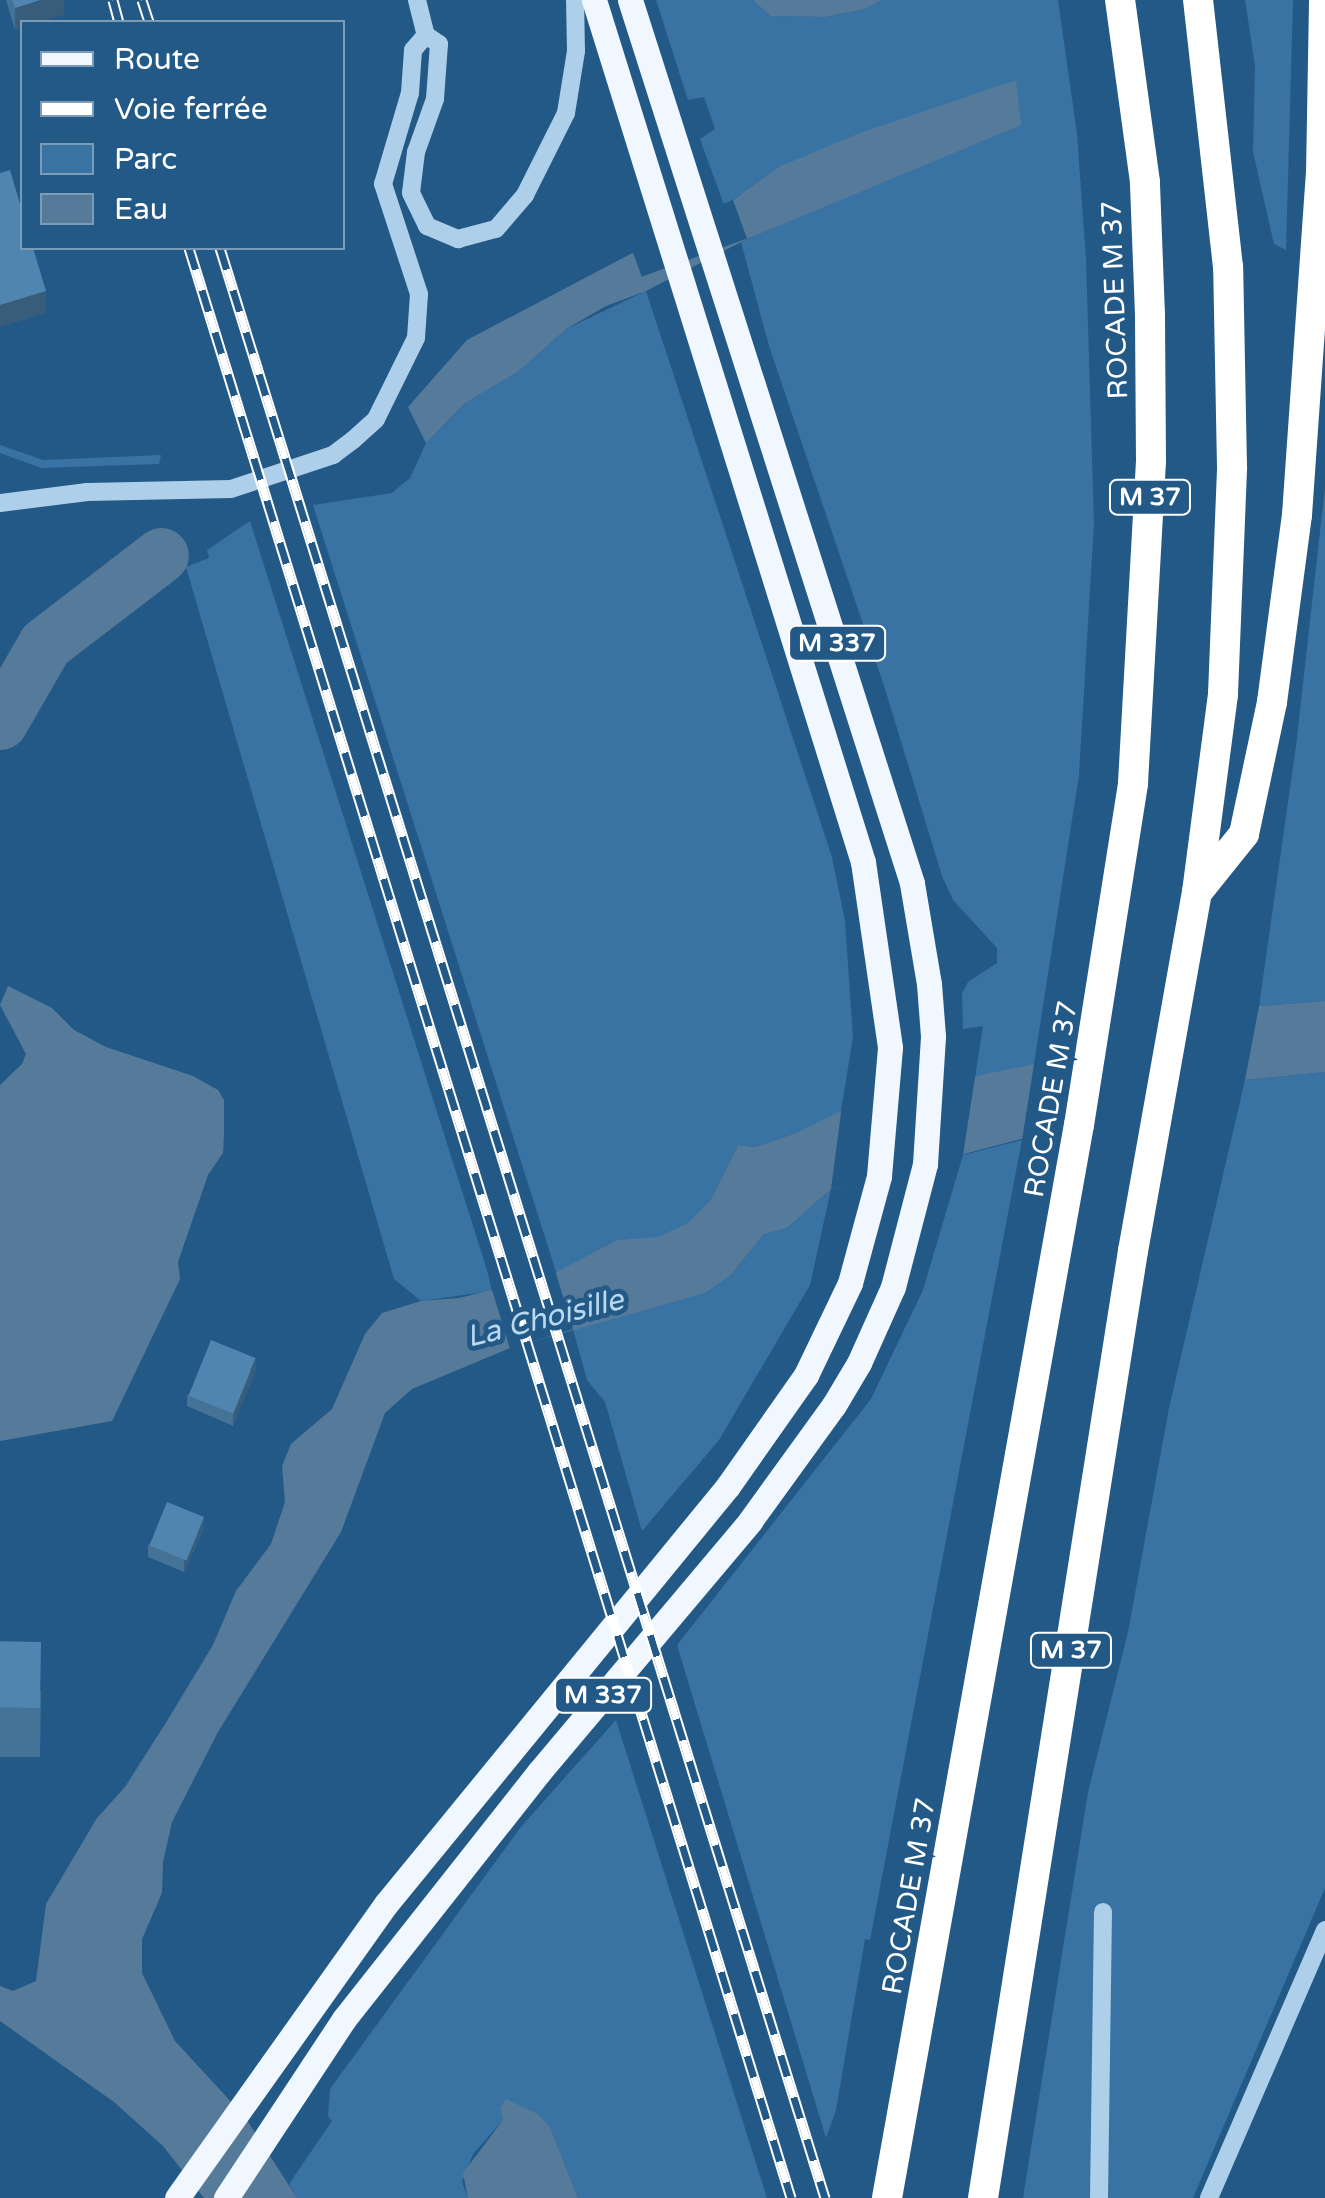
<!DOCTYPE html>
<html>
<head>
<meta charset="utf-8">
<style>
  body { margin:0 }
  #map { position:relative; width:1325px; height:2198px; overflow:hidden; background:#235987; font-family:"Varela Round",sans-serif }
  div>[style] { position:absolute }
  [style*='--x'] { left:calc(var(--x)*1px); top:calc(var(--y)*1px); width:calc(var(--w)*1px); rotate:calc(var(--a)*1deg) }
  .green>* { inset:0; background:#3873a3 }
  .water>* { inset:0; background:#567b9a }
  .pier>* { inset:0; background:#235987; transform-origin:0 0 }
  .canal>* { height:55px; margin:-27.5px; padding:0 27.5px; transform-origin:27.5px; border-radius:27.5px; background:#567b9a }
  .minor>* { height:18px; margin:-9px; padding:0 9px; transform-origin:9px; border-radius:9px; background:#aecfe9 }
  .major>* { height:25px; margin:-12.5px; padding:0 12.5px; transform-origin:12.5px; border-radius:12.5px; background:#f1f7fe }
  .highway>* { height:30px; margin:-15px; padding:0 15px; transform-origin:15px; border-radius:15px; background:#fff }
  .rail>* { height:11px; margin-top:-5.5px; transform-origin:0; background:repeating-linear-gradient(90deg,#235987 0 22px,#fff 0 44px); box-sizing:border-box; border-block:2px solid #fff }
  .wall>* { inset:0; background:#457297 }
  .shaded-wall>* { inset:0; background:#385d7b }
  .building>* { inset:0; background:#5085b0; transform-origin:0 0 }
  span { translate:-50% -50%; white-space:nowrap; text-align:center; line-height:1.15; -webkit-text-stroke:10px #235987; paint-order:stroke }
  .shield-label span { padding:2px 8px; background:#235987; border:2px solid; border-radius:8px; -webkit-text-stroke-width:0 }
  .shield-label { font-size:25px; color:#fff; font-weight:700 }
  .street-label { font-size:28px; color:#fff }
  .water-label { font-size:30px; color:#bad8f0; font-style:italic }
  .legend { position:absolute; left:20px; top:20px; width:325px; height:230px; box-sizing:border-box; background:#235987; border:2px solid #7b9bb7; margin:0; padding:12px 18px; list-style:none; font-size:30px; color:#fff }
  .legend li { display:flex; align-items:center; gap:20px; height:50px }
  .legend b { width:50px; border:2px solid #7b9bb7 }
</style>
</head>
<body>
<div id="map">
  <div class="green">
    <div style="clip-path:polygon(656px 0,753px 0,770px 16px,825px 17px,865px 9px,882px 0,1058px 0,1077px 134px,1086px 259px,1094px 523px,1079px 775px,1034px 1064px,975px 1077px,983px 1026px,963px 1029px,962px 993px,968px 982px,997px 963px,997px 948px,953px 900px,942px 876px,885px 689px,769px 346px,741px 242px,868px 186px,1016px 80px,800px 158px,724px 205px,700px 139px,715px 129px,704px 97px,688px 100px)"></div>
    <div style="clip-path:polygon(1245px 0,1293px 0,1286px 250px,1274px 244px,1253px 152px,1255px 66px)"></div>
    <div style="clip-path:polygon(646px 291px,832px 857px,845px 921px,853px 1037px,841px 1111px,796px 1133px,755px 1147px,738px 1145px,711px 1199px,688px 1223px,658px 1238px,617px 1240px,556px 1272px,313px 505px,392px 493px,410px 478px,426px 443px,465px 403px,518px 372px,566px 329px)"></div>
    <div style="clip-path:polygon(0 445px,43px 460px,161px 455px,159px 464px,41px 468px,0 453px)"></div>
    <div style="clip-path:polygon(1325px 487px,1325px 1001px,1259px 1006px,1296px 746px)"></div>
    <div style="clip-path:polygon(250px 521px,487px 1270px,492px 1291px,421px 1301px,394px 1279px,186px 567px,209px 558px,207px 550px)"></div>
    <div style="clip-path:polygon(1325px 1072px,1325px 1888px,1193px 2198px,1023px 2198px,1088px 1792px,1128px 1632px,1169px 1408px,1245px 1080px)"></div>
    <div style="clip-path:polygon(1022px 1140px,870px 1940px,865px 1939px,836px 2110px,826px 2138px,677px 1645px,871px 1399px,923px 1290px,963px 1155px)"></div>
    <div style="clip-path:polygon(831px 1189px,810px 1285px,719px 1440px,642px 1531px,605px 1402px,587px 1380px,573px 1329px,705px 1293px,731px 1275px,764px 1234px,787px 1228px)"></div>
    <div style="clip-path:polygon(616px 1720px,767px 2198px,578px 2198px,550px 2127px,538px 2114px,506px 2100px,503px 2120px,473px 2154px,462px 2182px,468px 2198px,297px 2198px,289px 2184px,332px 2121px,328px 2116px,330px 2089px,520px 1828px)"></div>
  </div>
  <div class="water">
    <div style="clip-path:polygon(753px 0,882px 0,865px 9px,825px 17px,770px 16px)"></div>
    <div style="clip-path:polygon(1016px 80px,1021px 125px,747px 239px,646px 291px,606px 306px,566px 329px,518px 372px,465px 403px,426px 443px,408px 407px,467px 340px,733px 200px,781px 166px,860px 133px)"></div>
    <div style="clip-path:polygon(8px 986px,52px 1008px,74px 1030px,106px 1047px,193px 1076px,218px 1090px,224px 1100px,224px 1135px,223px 1153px,208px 1175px,178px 1262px,180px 1279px,112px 1421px,0 1441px,0 1085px,22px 1064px,26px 1054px,0 1005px)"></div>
    <div style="clip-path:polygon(1325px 1001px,1325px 1072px,1244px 1080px,831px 1189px,787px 1228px,764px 1234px,731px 1275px,705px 1293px,510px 1348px,412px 1389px,385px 1413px,341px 1532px,218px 1732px,172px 1822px,163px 1862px,162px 1893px,142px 1939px,142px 1973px,175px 2041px,245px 2117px,297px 2198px,204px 2198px,163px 2146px,114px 2102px,0 2021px,0 1986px,13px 1991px,36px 1981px,46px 1904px,97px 1818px,125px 1787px,167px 1721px,213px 1645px,236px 1591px,271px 1544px,285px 1502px,282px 1466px,291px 1444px,332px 1409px,365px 1334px,382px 1313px,421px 1301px,459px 1298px,517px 1284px,556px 1272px,617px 1240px,658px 1237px,688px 1223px,711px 1199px,738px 1145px,755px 1147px,796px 1133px,865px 1099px,1034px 1064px,1190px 1020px,1259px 1006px)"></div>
    <div style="clip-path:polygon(506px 2099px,538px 2114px,550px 2127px,578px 2198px,468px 2198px,463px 2173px,503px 2120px,500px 2108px)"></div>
  </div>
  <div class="pier">
    <div style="left:733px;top:200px;width:41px;height:112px;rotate:70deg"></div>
    <div style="clip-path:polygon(1260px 1001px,1245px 1080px,1022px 1140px,1035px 1058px,1188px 1015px)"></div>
    <div style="clip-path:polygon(976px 1071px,963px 1155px,831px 1189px,842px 1105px,864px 1094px)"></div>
    <div style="left:554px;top:1267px;width:65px;height:66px;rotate:73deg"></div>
  </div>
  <div class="canal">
    <div style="--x:0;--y:722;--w:90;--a:-60"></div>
    <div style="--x:45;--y:644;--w:146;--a:-37.5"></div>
  </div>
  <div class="minor">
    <div style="--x:417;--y:0;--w:36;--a:76"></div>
    <div style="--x:0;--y:503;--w:88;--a:-7.2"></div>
    <div style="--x:87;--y:492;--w:144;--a:-1.2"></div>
    <div style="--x:231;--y:489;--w:108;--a:-18.4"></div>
    <div style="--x:333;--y:455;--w:25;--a:-37"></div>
    <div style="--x:353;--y:440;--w:31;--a:-42"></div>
    <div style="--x:376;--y:419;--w:90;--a:-63.7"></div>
    <div style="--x:416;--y:338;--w:44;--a:-86.1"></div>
    <div style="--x:419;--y:294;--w:116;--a:-108.1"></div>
    <div style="--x:383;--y:184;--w:95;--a:-73.5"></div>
    <div style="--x:410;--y:93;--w:43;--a:-86"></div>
    <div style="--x:413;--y:50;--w:20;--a:-49"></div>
    <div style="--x:426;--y:35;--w:16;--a:35"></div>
    <div style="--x:439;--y:44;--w:55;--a:94.2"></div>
    <div style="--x:435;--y:99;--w:56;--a:109.7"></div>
    <div style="--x:416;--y:152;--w:41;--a:97"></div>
    <div style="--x:411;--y:193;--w:37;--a:64"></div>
    <div style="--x:427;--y:226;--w:34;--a:23"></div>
    <div style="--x:458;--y:239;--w:39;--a:-15"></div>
    <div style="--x:496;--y:229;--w:45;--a:-49.5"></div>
    <div style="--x:525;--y:195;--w:92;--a:-63.4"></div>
    <div style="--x:566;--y:113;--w:63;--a:-80.8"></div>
    <div style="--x:576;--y:51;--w:51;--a:-91.1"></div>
    <div style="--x:1099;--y:2198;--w:286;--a:-89.2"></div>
    <div style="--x:1209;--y:2198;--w:292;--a:-66.6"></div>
  </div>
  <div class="major">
    <div style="--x:177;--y:2198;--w:361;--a:-54.6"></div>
    <div style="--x:386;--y:1904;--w:540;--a:-50.71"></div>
    <div style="--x:728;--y:1486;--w:136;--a:-54.9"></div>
    <div style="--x:806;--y:1375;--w:102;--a:-64.4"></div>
    <div style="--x:850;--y:1283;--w:111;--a:-74.8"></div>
    <div style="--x:879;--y:1176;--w:129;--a:-85.1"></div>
    <div style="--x:890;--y:1047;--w:187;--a:-98.3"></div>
    <div style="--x:863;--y:862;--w:903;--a:-107.33"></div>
    <div style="--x:226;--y:2198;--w:214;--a:-56.6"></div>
    <div style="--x:344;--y:2019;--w:315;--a:-51.7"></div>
    <div style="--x:539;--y:1772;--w:328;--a:-49.9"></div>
    <div style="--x:750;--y:1521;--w:143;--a:-54.1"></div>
    <div style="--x:834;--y:1405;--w:49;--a:-59.2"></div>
    <div style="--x:859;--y:1363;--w:83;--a:-65.9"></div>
    <div style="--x:893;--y:1287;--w:127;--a:-75.4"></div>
    <div style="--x:925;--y:1164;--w:128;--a:-86.4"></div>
    <div style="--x:933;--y:1036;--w:52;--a:-94.4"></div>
    <div style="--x:929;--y:984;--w:102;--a:-99.6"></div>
    <div style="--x:912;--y:883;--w:927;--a:-107.71"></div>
  </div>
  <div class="highway">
    <div style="--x:1199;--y:890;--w:72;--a:-51.2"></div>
    <div style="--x:1244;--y:834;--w:135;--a:-78"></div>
    <div style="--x:1272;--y:702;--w:189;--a:-82.4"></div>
    <div style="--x:1297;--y:515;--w:342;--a:-86"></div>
    <div style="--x:1321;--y:174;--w:174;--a:-89"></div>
    <div style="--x:887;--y:2198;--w:1090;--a:-79.86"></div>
    <div style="--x:1079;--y:1125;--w:346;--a:-81"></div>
    <div style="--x:1133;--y:783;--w:323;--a:-86.8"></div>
    <div style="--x:1151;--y:461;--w:146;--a:-90.4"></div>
    <div style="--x:1150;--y:315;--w:133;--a:-92.2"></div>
    <div style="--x:1145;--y:182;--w:184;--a:-97.8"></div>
    <div style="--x:983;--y:2198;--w:959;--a:-81"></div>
    <div style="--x:1133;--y:1251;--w:365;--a:-79.9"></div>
    <div style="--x:1197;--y:892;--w:200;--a:-82.5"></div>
    <div style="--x:1223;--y:694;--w:227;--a:-87.7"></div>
    <div style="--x:1232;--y:467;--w:200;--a:-91.1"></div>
    <div style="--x:1228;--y:267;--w:269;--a:-96.4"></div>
  </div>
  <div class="rail">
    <div style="--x:113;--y:0;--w:23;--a:75"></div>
    <div style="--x:142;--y:0;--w:23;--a:72"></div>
    <div style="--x:189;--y:248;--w:2041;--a:72.84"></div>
    <div style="--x:220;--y:248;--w:2042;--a:72.76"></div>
  </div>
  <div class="wall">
    <div style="clip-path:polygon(6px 0,64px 0,64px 14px,38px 22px,22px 22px,22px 27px,15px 30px)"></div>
    <div style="clip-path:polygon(256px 1369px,233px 1426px,187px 1406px,187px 1395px)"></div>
    <div style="clip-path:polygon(204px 1528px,184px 1572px,148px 1557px,148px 1545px)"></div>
    <div style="clip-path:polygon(0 1643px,41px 1691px,40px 1757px,0 1757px)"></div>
  </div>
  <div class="shaded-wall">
    <div style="clip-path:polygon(40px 0,64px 0,64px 14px,38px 22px,22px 22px,22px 27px,15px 30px,15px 8px)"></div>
    <div style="clip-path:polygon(46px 291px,46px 313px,0 327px,0 305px)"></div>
    <div style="clip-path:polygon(256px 1358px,256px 1369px,233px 1426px,233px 1415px)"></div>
    <div style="clip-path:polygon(204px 1517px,204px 1528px,184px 1572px,184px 1561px)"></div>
  </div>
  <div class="building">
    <div style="clip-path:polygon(12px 0,40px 0,15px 8px)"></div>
    <div style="clip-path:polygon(10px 170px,22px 211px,22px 248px,33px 248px,46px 291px,0 305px,0 173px)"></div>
    <div style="left:211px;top:1340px;width:48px;height:60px;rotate:22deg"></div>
    <div style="left:167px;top:1502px;width:40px;height:47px;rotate:22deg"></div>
    <div style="left:41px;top:1642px;width:66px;height:41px;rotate:91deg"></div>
  </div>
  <div class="shield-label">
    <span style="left:1150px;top:497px">M 37</span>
    <span style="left:837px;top:643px">M 337</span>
    <span style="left:1071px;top:1650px">M 37</span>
    <span style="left:603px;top:1695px">M 337</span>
  </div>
  <div class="street-label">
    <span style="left:1115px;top:300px;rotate:-92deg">ROCADE M 37</span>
    <span style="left:1051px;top:1099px;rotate:-80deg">ROCADE M 37</span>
    <span style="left:909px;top:1896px;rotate:-80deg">ROCADE M 37</span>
  </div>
  <div class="water-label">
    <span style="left:545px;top:1319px;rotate:-14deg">La Choisille</span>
  </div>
  <ul class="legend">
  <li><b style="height:12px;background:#f1f7fe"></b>Route</li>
  <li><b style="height:12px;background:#fff"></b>Voie ferrée</li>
  <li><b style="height:28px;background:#3873a3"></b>Parc</li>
  <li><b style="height:28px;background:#567b9a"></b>Eau</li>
  </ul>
</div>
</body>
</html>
